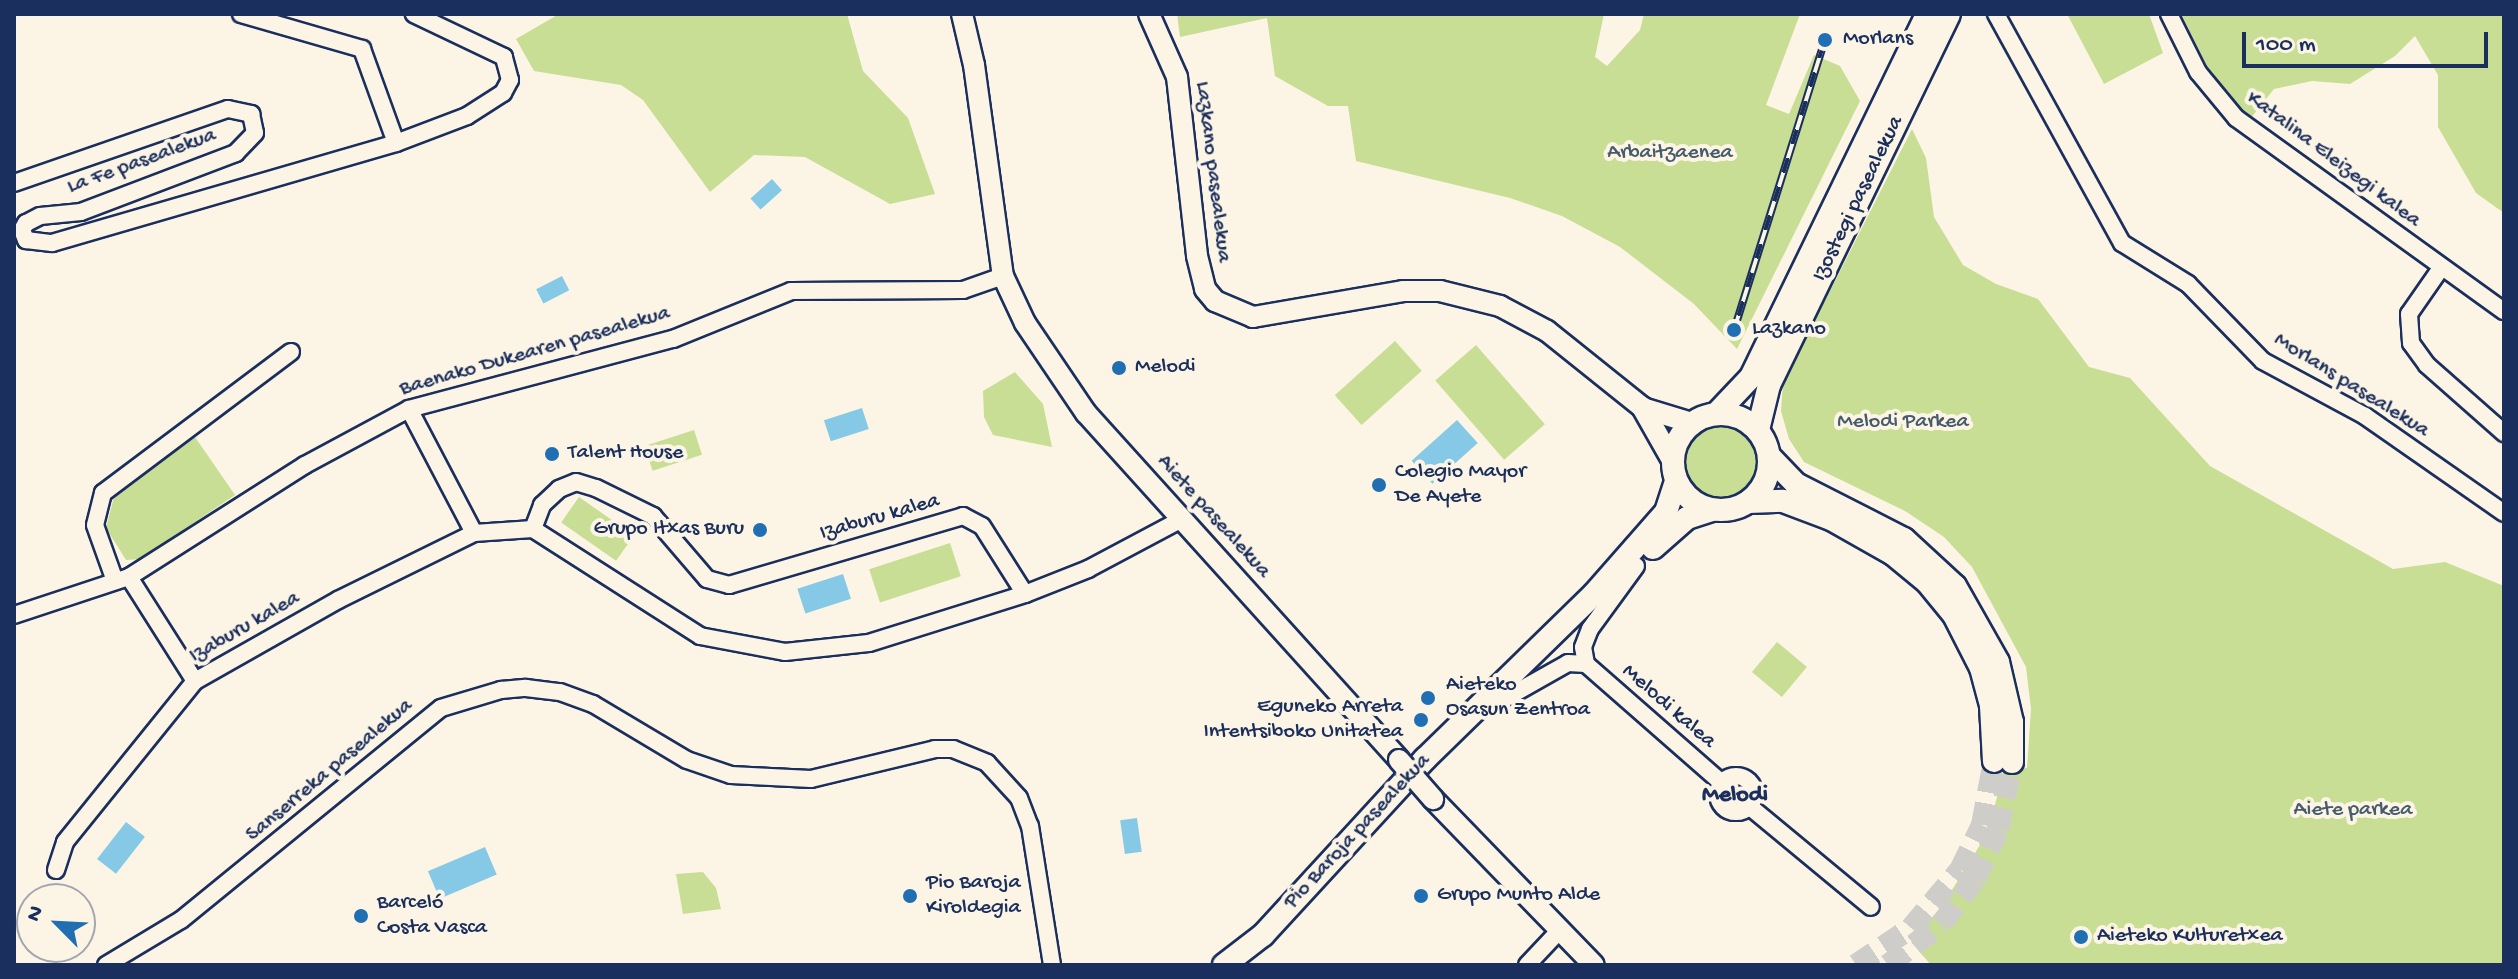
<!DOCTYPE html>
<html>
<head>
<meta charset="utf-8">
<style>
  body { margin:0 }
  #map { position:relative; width:2518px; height:979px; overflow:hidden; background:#fcf5e5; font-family:"Gochi Hand",sans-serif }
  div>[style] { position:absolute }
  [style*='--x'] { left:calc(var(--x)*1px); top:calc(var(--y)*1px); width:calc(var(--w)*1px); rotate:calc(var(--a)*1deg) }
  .green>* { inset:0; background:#c7de94; transform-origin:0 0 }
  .round { border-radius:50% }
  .water>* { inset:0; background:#86c9e7; transform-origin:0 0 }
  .secondary-tunnel>* { height:22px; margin-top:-11px; transform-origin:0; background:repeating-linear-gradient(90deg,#cfcdca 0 22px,transparent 0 33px) }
  .roads { filter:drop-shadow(2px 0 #1b2f5e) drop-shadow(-2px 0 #1b2f5e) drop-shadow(0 2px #1b2f5e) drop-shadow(0 -2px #1b2f5e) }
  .minor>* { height:16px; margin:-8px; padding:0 8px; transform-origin:8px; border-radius:8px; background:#fcf5e5 }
  .minor>.ring { margin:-8px; padding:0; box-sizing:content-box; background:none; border:16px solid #fcf5e5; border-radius:50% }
  .tertiary>* { height:20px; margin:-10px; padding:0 10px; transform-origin:10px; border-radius:10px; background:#fcf5e5 }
  .secondary>* { height:22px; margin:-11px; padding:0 11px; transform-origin:11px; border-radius:11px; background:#fcf5e5 }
  .secondary>.ring { margin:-11px; padding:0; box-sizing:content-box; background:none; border:22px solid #fcf5e5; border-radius:50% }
  .rail>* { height:8px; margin-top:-4px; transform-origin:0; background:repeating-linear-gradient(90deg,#fcf5e5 0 15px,#1b2f5e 0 30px); box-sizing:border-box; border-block:2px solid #1b2f5e }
  .bridges { filter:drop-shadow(2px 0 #1b2f5e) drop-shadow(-2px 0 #1b2f5e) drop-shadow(0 2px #1b2f5e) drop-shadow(0 -2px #1b2f5e) }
  .tertiary-bridge>* { height:20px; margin:-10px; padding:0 10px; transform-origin:10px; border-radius:10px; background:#fcf5e5 }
  .dots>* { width:22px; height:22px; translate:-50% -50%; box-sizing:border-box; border:4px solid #fcf5e5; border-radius:50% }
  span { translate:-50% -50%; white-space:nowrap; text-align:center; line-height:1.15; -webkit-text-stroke:8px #fcf5e5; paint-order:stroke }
  .poi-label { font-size:22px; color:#1b2f5e }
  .left { translate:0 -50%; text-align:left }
  .right { translate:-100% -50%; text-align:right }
  .park-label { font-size:22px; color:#465b6c }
  .street-label { font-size:22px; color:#1b2f5e }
  .neighbourhood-label { font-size:24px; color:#1b2f5e; font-weight:700 }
  .frame { position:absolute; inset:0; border:16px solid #1b2f5e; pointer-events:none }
  .north { position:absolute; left:16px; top:883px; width:80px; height:80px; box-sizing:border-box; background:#fcf5e5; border:2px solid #a2a6af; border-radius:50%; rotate:294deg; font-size:22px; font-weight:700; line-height:32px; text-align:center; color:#1b2f5e }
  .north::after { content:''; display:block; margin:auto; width:28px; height:36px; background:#1f6fb2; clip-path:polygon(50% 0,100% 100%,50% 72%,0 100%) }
  .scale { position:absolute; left:2242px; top:32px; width:246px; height:36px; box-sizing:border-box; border:4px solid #1b2f5e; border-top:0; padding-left:10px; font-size:24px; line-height:28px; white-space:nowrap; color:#1b2f5e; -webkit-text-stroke:6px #fcf5e5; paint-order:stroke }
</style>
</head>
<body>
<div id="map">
  <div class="green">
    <div style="clip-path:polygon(559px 14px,847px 14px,863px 71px,908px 118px,935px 194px,890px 204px,805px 157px,754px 155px,710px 192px,643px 100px,621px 85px,534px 71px,516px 39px)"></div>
    <div style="clip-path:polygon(1177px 14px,1604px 14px,1595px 57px,1607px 66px,1640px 30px,1644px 14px,1800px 14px,1766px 105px,1789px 114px,1814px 55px,1840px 66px,1860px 101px,1737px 349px,1694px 304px,1620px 247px,1562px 216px,1510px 198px,1356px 161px,1348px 106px,1328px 106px,1275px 76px,1267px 18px,1180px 37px)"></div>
    <div style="clip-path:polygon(2067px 14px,2149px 14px,2163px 53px,2104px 84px)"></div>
    <div style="clip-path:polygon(2181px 14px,2504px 14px,2504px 213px,2476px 193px,2438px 127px,2438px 75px,2415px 36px,2395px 56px,2350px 84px,2312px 81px,2274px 89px,2250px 119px,2214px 80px)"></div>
    <div style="clip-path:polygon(1912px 129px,1926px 158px,1934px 217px,1963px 265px,1996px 284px,2038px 299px,2089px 367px,2130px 378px,2210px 466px,2393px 569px,2445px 562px,2504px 586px,2504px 965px,1931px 965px,1911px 942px,1942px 906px,1988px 832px,2005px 766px,2027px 768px,2031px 709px,2026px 667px,1972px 567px,1944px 537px,1905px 511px,1804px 462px,1789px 439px,1781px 411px,1783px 384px)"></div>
    <div style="left:1395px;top:341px;width:40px;height:81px;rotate:48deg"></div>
    <div style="left:1476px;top:345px;width:105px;height:54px;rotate:49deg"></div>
    <div style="clip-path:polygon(1015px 372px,1043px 404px,1052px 447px,993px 435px,984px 417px,983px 391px)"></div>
    <div class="round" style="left:1685px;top:426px;width:72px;height:72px"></div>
    <div style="left:694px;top:430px;width:26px;height:52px;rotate:72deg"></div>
    <div style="clip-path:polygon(195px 437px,235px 495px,140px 559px,126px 560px,106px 528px,114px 497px)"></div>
    <div style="left:579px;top:497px;width:67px;height:31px;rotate:35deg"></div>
    <div style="left:950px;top:543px;width:35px;height:85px;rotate:72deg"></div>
    <div style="left:1777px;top:642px;width:39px;height:39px;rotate:40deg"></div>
    <div style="clip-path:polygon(703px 872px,716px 888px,721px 909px,683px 914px,676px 874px)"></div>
  </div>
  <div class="water">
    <div style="left:772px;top:179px;width:15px;height:29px;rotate:48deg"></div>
    <div style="left:562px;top:276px;width:16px;height:29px;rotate:63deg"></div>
    <div style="left:862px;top:408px;width:22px;height:40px;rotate:72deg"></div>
    <div style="left:1457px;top:420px;width:31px;height:61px;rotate:48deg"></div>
    <div style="left:843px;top:574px;width:26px;height:48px;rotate:72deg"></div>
    <div style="left:1137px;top:818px;width:34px;height:17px;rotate:82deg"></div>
    <div style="left:126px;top:822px;width:24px;height:47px;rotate:38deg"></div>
    <div style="left:485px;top:847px;width:30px;height:62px;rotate:67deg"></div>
  </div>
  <div class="secondary-tunnel">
    <div style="--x:1856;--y:965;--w:66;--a:-33.9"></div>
    <div style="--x:1911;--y:928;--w:76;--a:-49.8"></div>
    <div style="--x:1960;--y:870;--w:50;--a:-63.9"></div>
    <div style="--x:1982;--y:825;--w:65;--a:-79.4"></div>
    <div style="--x:1888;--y:965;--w:68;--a:-37.9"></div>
    <div style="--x:1942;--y:923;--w:55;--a:-53.1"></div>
    <div style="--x:1975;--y:879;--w:54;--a:-64.9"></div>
    <div style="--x:1998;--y:830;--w:69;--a:-78.4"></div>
  </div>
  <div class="roads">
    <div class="minor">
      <div style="--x:241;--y:14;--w:126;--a:16.1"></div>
      <div style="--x:362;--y:49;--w:100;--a:70.1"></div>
      <div style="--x:1996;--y:14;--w:261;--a:61.2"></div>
      <div style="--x:2122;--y:243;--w:78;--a:31.8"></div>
      <div style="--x:2188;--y:284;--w:107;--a:45.8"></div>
      <div style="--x:2263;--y:361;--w:116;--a:28.3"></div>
      <div style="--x:2365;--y:416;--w:169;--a:34.9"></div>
      <div style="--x:2169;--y:14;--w:65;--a:63.4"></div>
      <div style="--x:2198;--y:72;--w:60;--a:50.4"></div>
      <div style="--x:2236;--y:118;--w:330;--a:35.8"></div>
      <div style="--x:14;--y:183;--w:226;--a:-19.1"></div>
      <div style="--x:228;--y:109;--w:24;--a:12"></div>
      <div style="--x:251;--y:114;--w:19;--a:78"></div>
      <div style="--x:255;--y:133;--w:28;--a:134"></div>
      <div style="--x:236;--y:153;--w:166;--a:159.2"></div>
      <div style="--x:81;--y:212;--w:41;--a:174.4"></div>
      <div style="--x:40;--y:216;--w:16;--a:153"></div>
      <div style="--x:26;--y:223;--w:8;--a:120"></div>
      <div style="--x:22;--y:230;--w:11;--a:68"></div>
      <div style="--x:26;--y:240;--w:26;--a:7"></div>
      <div style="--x:52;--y:243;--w:358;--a:-16.2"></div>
      <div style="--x:396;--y:143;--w:76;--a:-20.8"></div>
      <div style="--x:467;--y:116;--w:43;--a:-32.6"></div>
      <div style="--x:503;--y:93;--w:15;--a:-62"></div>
      <div style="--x:510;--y:80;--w:24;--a:-105"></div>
      <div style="--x:504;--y:57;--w:100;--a:-154.5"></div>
      <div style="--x:2441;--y:268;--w:56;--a:124.8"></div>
      <div style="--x:2409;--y:314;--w:29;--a:86"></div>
      <div style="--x:2411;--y:343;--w:27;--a:54"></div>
      <div style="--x:2427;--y:365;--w:103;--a:41.4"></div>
      <div style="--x:409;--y:409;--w:140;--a:62.3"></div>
      <div style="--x:533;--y:529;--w:26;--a:-69"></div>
      <div style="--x:542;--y:505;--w:23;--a:-43"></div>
      <div style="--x:559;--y:489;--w:18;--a:-22"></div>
      <div style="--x:576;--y:482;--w:21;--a:17"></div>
      <div style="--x:596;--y:488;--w:64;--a:26.2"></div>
      <div style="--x:653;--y:516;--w:83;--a:49.4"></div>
      <div style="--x:707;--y:579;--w:23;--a:15"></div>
      <div style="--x:729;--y:585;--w:244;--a:-16.4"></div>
      <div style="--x:963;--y:516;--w:21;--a:28"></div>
      <div style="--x:982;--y:526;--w:80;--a:57.7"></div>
      <div style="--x:129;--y:577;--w:123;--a:57.6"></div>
      <div style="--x:115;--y:581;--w:59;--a:-109.7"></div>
      <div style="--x:95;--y:525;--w:33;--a:-76"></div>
      <div style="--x:103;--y:493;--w:235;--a:-36.9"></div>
      <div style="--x:14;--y:615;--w:121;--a:-18.3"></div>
      <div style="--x:129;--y:577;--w:209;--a:-32.5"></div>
      <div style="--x:305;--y:465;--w:118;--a:-28.3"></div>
      <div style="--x:409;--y:409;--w:273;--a:-14.9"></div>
      <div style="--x:673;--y:339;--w:127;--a:-22.1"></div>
      <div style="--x:791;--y:291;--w:172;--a:-0.3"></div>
      <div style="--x:963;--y:290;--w:42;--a:-19.3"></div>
      <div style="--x:1586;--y:664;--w:181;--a:41.2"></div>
      <div style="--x:1506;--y:698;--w:71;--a:-29.4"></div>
      <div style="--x:1568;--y:663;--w:18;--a:3"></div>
      <div style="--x:1586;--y:664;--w:17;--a:-100"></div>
      <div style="--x:1583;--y:647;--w:19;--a:-69"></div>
      <div style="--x:1590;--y:629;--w:78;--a:-53.9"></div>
      <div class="ring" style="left:1718px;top:776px;width:20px;height:20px"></div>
      <div style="--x:1749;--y:806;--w:158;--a:39.6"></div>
      <div style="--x:56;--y:870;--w:29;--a:-72"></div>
      <div style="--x:65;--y:842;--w:207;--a:-51.1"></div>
      <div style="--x:195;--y:681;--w:164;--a:-29.5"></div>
      <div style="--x:338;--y:600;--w:152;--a:-26.2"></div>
      <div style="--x:474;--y:533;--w:59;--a:-3.9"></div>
      <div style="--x:533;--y:529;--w:198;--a:32.6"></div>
      <div style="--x:700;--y:636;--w:86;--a:10.7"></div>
      <div style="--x:785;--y:652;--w:84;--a:-6.1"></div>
      <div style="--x:869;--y:643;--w:164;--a:-17.4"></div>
      <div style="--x:1025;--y:594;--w:68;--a:-21.6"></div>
      <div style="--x:1088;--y:569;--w:106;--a:-28"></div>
      <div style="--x:106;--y:965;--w:87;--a:-31"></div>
      <div style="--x:181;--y:920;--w:335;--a:-39.2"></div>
      <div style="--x:441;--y:708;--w:63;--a:-16.7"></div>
      <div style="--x:501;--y:690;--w:25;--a:-5"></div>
      <div style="--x:526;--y:688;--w:34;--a:7"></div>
      <div style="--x:560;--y:692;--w:35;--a:20"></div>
      <div style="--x:593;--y:704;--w:109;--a:30.8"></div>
      <div style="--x:687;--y:760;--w:46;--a:18.8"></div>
      <div style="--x:731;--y:775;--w:80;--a:2.9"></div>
      <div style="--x:811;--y:779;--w:128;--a:-13.6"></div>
      <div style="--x:935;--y:749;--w:18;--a:0"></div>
      <div style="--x:953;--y:749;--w:37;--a:22"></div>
      <div style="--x:987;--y:763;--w:47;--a:47.6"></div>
      <div style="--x:1019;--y:798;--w:30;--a:69"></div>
      <div style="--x:1030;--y:826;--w:141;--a:81"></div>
      <div style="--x:1527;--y:965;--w:47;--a:-46.7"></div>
    </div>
    <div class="tertiary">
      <div style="--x:962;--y:14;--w:52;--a:76.8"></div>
      <div style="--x:974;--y:65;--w:213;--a:82.2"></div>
      <div style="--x:1003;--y:276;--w:52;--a:64.9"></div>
      <div style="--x:1025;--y:323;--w:109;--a:55.9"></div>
      <div style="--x:1086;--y:413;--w:467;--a:47.9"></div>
      <div style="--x:1149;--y:14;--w:69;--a:66"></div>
      <div style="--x:1177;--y:77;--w:180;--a:83.6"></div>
      <div style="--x:1197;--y:256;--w:34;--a:76"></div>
      <div style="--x:1205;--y:289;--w:16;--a:50"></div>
      <div style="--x:1215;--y:301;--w:41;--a:22.8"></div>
      <div style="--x:1253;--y:317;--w:152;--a:-9.8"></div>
      <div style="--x:1403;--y:291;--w:37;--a:0"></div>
      <div style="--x:1440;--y:291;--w:62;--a:14"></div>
      <div style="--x:1500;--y:306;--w:53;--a:28"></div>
      <div style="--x:1547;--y:331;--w:122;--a:38.7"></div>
      <div style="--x:1642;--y:407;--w:61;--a:60.5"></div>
      <div style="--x:1646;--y:409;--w:48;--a:16.9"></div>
      <div style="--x:1433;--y:799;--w:231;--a:45.9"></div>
    </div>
    <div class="secondary">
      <div class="ring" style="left:1673px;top:414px;width:74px;height:74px"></div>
      <div style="--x:1716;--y:414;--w:51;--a:-46.6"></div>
      <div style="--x:1751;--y:377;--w:403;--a:-64.1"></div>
      <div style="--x:1758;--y:430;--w:46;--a:-76.3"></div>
      <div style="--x:1769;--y:385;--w:412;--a:-64.1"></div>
      <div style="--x:1769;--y:456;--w:39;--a:46"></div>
      <div style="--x:1796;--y:484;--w:121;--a:27"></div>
      <div style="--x:1904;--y:539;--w:69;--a:42.7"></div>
      <div style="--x:1955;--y:586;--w:87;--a:60.5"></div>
      <div style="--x:1998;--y:662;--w:62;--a:76.9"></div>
      <div style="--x:2012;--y:722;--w:40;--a:90"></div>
      <div style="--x:1748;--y:502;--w:35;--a:-2"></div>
      <div style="--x:1783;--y:501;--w:51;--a:20.6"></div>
      <div style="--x:1831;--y:519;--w:71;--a:29.4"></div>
      <div style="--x:1893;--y:554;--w:44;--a:39.5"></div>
      <div style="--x:1927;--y:582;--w:43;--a:50.7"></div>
      <div style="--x:1954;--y:615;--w:59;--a:63"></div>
      <div style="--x:1981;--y:668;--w:39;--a:75"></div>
      <div style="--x:1991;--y:706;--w:55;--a:86.9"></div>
      <div style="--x:1653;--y:548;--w:45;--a:-41.4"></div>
      <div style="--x:1687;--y:518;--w:26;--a:-18"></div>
      <div style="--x:1224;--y:965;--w:49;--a:-37.6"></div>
      <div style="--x:1263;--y:935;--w:239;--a:-47.4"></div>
      <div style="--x:1425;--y:759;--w:236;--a:-44.3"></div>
      <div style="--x:1594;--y:594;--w:109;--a:-48.7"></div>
      <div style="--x:1666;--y:512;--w:33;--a:-72"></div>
    </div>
  </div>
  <div class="rail">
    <div style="--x:1734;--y:330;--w:304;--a:-72.6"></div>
  </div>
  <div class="bridges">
    <div class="tertiary-bridge">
      <div style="--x:1399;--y:760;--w:52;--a:48.9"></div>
    </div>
  </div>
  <div class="dots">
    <div style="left:1825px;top:40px;background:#1f6fb2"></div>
    <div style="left:1734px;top:330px;background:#1f6fb2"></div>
    <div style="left:1119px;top:368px;background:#1f6fb2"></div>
    <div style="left:552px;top:454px;background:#1f6fb2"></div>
    <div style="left:1379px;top:485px;background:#1f6fb2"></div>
    <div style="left:760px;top:530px;background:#1f6fb2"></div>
    <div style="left:1428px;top:698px;background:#1f6fb2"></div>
    <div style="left:1421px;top:720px;background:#1f6fb2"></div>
    <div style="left:910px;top:896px;background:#1f6fb2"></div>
    <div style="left:1421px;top:896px;background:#1f6fb2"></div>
    <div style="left:361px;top:916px;background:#1f6fb2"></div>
    <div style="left:2081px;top:937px;background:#1f6fb2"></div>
  </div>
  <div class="poi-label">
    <span class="left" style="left:1843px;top:40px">Morlans</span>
    <span class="left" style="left:1752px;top:330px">Lazkano</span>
    <span class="left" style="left:1135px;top:368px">Melodi</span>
    <span class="left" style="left:568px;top:454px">Talent House</span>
    <span class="left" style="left:1395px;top:485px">Colegio Mayor<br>De Ayete</span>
    <span class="right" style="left:744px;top:530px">Grupo Itxas Buru</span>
    <span class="left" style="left:1446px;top:698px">Aieteko<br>Osasun Zentroa</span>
    <span class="right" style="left:1403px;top:720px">Eguneko Arreta<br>Intentsiboko Unitatea</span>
    <span class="left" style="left:926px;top:896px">Pio Baroja<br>Kiroldegia</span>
    <span class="left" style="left:1437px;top:896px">Grupo Munto Alde</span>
    <span class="left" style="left:377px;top:916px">Barceló<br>Costa Vasca</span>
    <span class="left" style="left:2097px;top:937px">Aieteko Kulturetxea</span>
  </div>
  <div class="park-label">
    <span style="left:1670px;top:154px">Arbaitzaenea</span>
    <span style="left:1903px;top:423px">Melodi Parkea</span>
    <span style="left:2353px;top:811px">Aiete parkea</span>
  </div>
  <div class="street-label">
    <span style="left:2333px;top:160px;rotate:37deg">Katalina Eleizegi kalea</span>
    <span style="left:142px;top:162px;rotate:-20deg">La Fe pasealekua</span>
    <span style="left:1212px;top:172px;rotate:83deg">Lazkano pasealekua</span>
    <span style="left:1859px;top:199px;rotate:-64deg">Izostegi pasealekua</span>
    <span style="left:535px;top:352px;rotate:-16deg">Baenako Dukearen pasealekua</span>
    <span style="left:2351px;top:386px;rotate:32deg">Morlans pasealekua</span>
    <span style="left:1213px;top:517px;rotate:48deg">Aiete pasealekua</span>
    <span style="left:880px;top:518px;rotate:-16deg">Izaburu kalea</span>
    <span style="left:245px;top:628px;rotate:-30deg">Izaburu kalea</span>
    <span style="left:1668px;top:707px;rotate:41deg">Melodi kalea</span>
    <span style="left:330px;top:771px;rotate:-40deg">Sanserreka pasealekua</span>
    <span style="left:1358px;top:832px;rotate:-47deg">Pio Baroja pasealekua</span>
  </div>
  <div class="neighbourhood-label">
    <span style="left:1735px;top:796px">Melodi</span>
  </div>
  <div class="frame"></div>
  <div class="north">N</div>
  <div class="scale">100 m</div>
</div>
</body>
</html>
